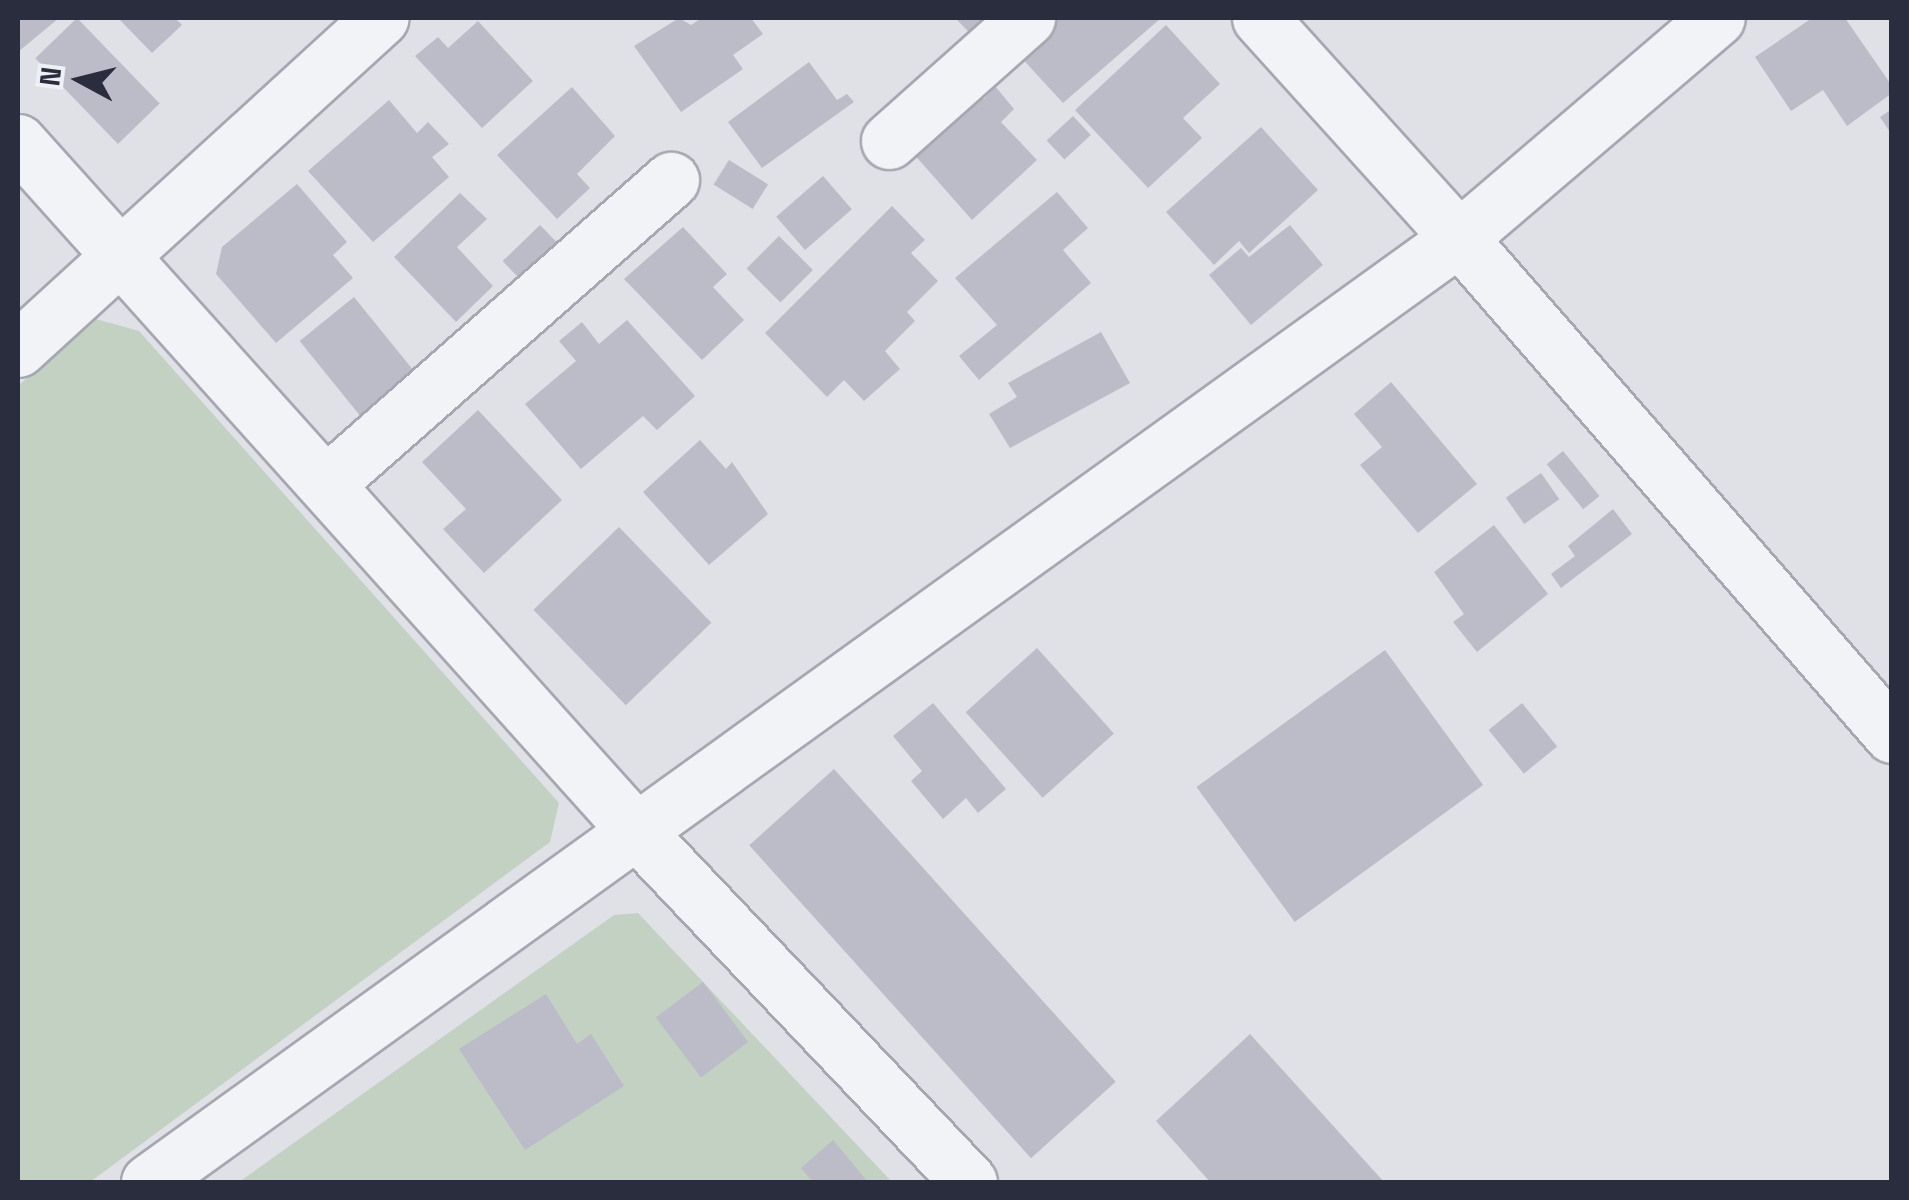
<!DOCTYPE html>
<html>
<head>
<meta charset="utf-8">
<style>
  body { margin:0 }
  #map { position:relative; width:1909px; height:1200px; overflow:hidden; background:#e0e1e7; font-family:"Space Grotesk",sans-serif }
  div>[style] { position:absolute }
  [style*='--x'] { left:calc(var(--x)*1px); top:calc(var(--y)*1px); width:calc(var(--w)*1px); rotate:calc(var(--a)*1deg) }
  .green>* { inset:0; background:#c2d1c2 }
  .building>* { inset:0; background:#bbbcc7; transform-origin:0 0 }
  .roads { filter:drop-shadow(2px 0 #a6a7b1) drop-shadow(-2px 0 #a6a7b1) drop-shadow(0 2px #a6a7b1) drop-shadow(0 -2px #a6a7b1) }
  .minor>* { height:55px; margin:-27.5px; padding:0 27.5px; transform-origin:27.5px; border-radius:27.5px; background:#f2f3f6 }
  .tertiary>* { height:55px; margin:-27.5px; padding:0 27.5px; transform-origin:27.5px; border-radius:27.5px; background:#f2f3f6 }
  span { translate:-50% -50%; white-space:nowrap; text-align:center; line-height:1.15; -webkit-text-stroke:9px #eff0f5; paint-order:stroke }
  .frame { position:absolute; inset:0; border:20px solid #2a2d3d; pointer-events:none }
  .north { position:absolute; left:30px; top:30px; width:100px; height:100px; -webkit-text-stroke:8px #eff0f5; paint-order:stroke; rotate:277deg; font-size:28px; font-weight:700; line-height:40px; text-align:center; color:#2a2d3d }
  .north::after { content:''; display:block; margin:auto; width:35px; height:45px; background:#2a2d3d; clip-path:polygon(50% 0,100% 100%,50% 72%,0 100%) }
</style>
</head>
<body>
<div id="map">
  <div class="green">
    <div style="clip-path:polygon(92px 318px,139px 331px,559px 803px,550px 842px,90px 1182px,18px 1182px,18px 386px)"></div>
    <div style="clip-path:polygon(638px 913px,892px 1182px,239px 1182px,614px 915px)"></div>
  </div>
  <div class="building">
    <div style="clip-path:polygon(18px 18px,59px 18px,18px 52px)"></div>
    <div style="left:77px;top:18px;width:119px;height:58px;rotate:46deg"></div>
    <div style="clip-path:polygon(118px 18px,175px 18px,182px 25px,152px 53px)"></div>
    <div style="clip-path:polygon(679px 18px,691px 25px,702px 18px,751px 18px,763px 34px,733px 55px,743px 69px,681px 112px,634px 46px)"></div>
    <div style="clip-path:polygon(955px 18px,987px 18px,970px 33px)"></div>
    <div style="clip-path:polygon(1055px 18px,1161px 18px,1063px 103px,1017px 53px)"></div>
    <div style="clip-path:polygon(1812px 18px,1845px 18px,1892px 86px,1892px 93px,1847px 126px,1823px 90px,1791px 111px,1755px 57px)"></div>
    <div style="clip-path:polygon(478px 21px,533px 81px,482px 128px,415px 56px,438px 37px,448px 48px)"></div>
    <div style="clip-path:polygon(1166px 25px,1220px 84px,1183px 118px,1202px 138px,1148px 188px,1075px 110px)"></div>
    <div style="clip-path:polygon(809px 62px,837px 100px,847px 94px,854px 102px,762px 168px,728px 122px)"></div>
    <div style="clip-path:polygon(995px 86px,1014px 109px,1001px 122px,1037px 160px,972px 220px,911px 151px,975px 91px,984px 99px)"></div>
    <div style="clip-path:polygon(572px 87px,615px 136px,577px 174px,590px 188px,557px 219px,497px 155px)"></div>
    <div style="clip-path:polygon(389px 100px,417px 133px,428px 122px,449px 144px,432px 157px,449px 177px,373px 242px,308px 171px)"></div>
    <div style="clip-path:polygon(1892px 109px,1892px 135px,1880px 117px)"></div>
    <div style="left:1073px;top:116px;width:26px;height:36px;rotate:47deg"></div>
    <div style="clip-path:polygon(1261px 127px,1318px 190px,1249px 253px,1239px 241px,1214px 265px,1166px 212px)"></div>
    <div style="left:729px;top:160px;width:46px;height:29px;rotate:32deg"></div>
    <div style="left:823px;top:176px;width:44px;height:62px;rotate:49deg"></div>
    <div style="clip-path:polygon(297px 184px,347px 242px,333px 255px,353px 278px,276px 343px,216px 274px,222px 247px)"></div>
    <div style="clip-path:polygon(1057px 192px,1088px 228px,1063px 250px,1091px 283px,979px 380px,959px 356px,997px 325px,955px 278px)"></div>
    <div style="clip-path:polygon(460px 193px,487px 219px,457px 247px,493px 286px,456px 322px,394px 257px)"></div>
    <div style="clip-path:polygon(892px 206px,925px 240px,911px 253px,938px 281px,907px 312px,915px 321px,885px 351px,900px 369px,864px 401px,844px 380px,827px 397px,765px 333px)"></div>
    <div style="left:540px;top:225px;width:39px;height:52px;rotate:46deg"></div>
    <div style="clip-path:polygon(1290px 225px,1323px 265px,1251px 325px,1209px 275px,1241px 248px,1249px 257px)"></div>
    <div style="clip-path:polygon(683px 227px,727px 274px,713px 287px,744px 320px,702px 360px,624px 279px)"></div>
    <div style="left:779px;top:236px;width:48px;height:46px;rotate:45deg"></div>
    <div style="left:354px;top:297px;width:99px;height:70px;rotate:51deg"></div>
    <div style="clip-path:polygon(627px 320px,695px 396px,657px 430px,643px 416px,581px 469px,525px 404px,576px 361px,559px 341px,582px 322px,599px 344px)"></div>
    <div style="clip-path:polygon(1101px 332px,1130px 383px,1010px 448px,989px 414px,1017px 397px,1008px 383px)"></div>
    <div style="clip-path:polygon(1391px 382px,1477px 484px,1418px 533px,1360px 465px,1382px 447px,1354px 414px)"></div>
    <div style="clip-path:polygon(478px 410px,562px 500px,484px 573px,443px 529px,466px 509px,422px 462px)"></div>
    <div style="clip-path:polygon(700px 440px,726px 469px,732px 462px,768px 514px,709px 565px,643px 492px)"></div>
    <div style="left:1563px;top:451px;width:58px;height:21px;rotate:51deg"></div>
    <div style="left:1541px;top:473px;width:32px;height:43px;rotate:55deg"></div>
    <div style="clip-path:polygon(1613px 509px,1632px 534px,1561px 588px,1551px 574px,1575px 556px,1568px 546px)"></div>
    <div style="clip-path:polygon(1494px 525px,1548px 594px,1477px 652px,1453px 622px,1464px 614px,1434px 572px)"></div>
    <div style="left:619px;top:527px;width:133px;height:119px;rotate:46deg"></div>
    <div style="left:1037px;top:648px;width:115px;height:96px;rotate:48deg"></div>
    <div style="left:1385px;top:650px;width:167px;height:233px;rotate:54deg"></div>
    <div style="clip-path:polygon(933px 703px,1006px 789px,978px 813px,966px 798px,943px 819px,911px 781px,922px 771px,893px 736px)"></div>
    <div style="left:1522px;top:703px;width:56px;height:43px;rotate:51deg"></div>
    <div style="left:834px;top:769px;width:421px;height:114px;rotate:48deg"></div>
    <div style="left:703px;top:982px;width:75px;height:59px;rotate:53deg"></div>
    <div style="clip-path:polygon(546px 994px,577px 1044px,591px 1034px,624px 1086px,525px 1150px,459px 1049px)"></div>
    <div style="clip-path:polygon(1250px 1034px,1384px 1182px,1210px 1182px,1156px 1121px)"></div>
    <div style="clip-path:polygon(833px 1140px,868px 1182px,813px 1182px,801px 1168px)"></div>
  </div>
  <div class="roads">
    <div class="minor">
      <div style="--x:889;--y:141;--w:185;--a:-41.7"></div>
      <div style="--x:1459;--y:238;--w:659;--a:48.94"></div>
      <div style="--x:326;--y:484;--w:460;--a:-41.4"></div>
      <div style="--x:637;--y:832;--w:482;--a:46.5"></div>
    </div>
    <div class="tertiary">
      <div style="--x:1260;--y:18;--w:297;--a:47.9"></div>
      <div style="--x:18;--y:142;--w:927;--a:48.1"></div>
      <div style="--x:18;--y:349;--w:491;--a:-42.4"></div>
      <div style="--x:149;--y:1182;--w:1615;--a:-35.78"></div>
      <div style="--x:1459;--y:238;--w:339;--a:-40.5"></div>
    </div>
  </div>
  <div class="frame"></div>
  <div class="north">N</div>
</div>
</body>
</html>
